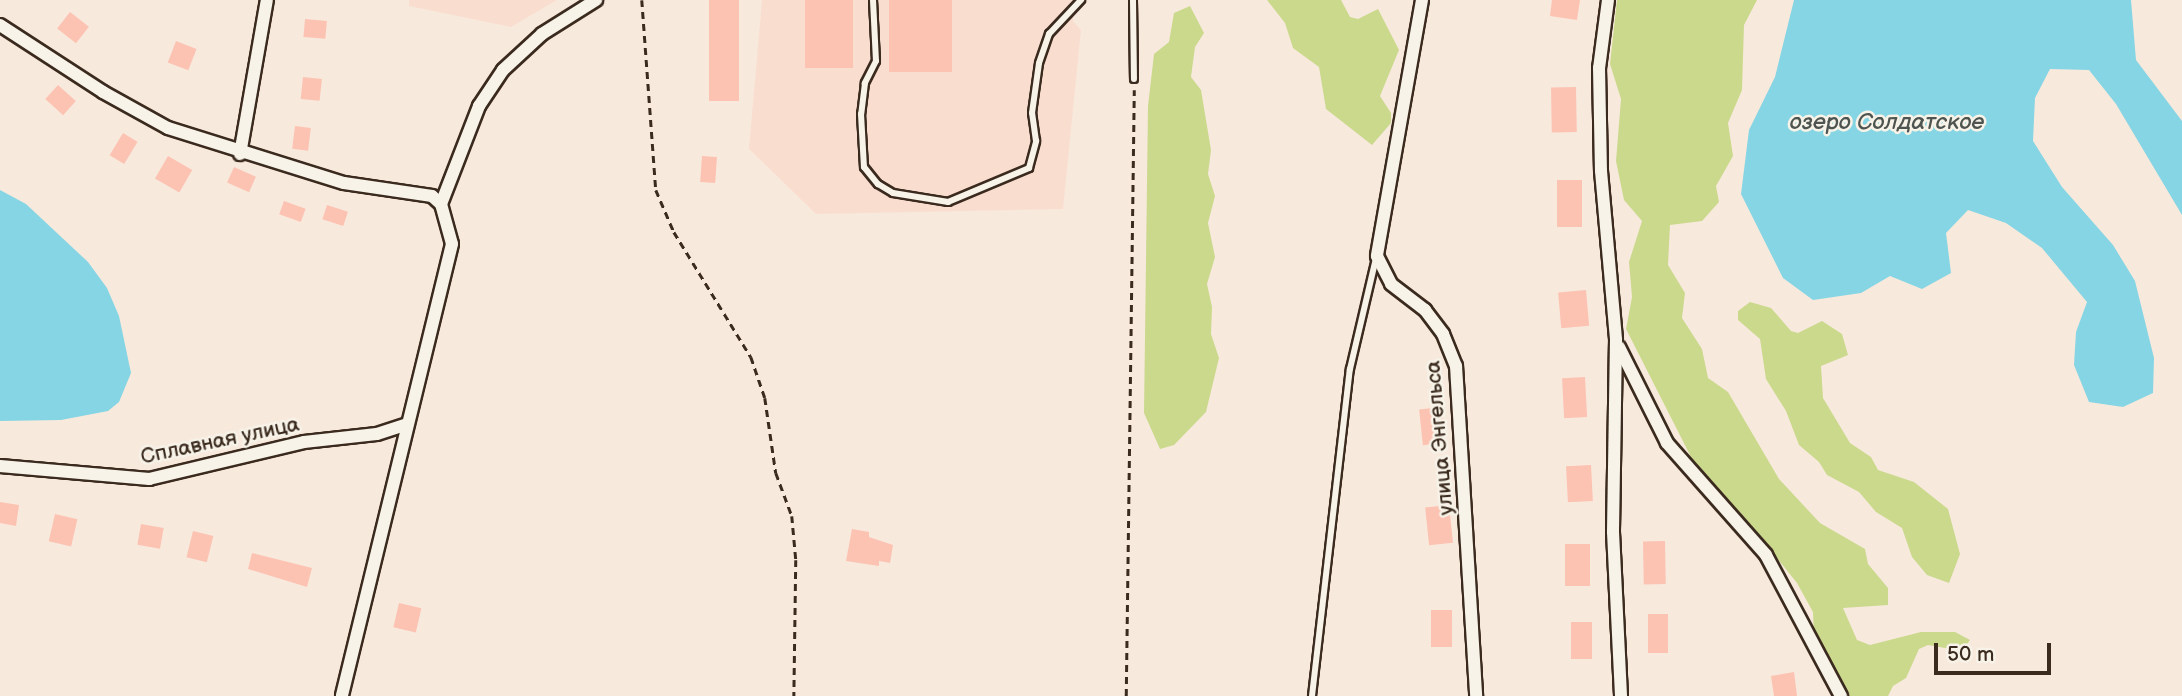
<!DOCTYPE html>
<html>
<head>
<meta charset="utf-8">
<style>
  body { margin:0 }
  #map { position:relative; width:2182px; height:696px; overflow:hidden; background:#f8e9dd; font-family:"Balsamiq Sans",sans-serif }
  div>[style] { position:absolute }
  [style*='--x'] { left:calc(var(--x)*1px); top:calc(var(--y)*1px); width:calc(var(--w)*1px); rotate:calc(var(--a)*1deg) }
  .built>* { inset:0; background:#f9ded0 }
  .green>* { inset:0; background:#cbd98d }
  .water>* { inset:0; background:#86d5e4 }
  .building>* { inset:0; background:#fcc3b3; transform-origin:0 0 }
  .path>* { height:2.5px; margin-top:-1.25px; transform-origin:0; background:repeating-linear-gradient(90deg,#3b2a1e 0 7px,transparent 0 12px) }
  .roads { filter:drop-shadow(2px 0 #3b2a1e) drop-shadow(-2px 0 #3b2a1e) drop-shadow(0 2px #3b2a1e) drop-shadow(0 -2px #3b2a1e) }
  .lane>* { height:6px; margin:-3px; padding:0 3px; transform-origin:3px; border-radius:3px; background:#f7f3e8 }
  .street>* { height:12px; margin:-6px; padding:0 6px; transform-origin:6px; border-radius:6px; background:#f7f3e8 }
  span { translate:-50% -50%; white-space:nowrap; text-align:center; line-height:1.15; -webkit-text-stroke:5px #f7f3e8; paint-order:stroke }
  .street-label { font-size:21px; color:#3b2a1e }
  .water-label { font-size:23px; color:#4e5550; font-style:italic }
  .scale { position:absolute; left:1934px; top:643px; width:117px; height:32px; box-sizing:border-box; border:4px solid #3b2a1e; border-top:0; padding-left:9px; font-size:21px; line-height:24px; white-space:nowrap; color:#3b2a1e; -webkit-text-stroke:5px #f7f3e8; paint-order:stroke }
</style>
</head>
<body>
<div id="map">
  <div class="built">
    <div style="clip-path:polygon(409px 0,557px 0,511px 27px,409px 6px)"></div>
    <div style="clip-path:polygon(762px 0,1073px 0,1073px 21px,1081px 30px,1063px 209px,816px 214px,749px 149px)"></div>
  </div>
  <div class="green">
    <div style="clip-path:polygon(1267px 0,1341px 0,1350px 17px,1358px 19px,1378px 9px,1399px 50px,1380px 96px,1391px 113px,1391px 123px,1372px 145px,1326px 109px,1319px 67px,1293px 48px,1285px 23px)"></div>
    <div style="clip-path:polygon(1617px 0,1757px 0,1744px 25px,1742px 90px,1728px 123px,1733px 156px,1716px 186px,1719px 202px,1702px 221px,1670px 225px,1668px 265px,1685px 293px,1682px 318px,1702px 349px,1708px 378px,1728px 392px,1779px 479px,1820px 523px,1865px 549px,1868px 564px,1888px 588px,1888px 605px,1843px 608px,1857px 640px,1870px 645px,1921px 632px,1955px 632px,1970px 640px,1962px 651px,1928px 645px,1919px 649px,1906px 678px,1893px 686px,1888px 696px,1840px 696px,1814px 635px,1813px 612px,1797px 583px,1752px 527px,1723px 502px,1711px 480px,1692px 459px,1626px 329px,1632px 297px,1629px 262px,1642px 221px,1624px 200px,1616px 161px,1621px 99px,1610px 64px)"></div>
    <div style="clip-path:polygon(1190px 6px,1204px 33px,1195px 47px,1191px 77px,1201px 90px,1211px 150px,1208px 174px,1215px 196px,1208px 223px,1215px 257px,1207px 284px,1212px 307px,1211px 334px,1219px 358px,1206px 412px,1174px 445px,1160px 449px,1144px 413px,1148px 106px,1154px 54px,1169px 42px,1174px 13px)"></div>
    <div style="clip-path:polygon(1750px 302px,1771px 308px,1791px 331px,1798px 333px,1822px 321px,1842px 334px,1848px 355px,1821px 366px,1823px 398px,1850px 443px,1871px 457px,1878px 470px,1914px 482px,1948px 509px,1960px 554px,1949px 583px,1927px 575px,1912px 557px,1902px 528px,1876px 512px,1859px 492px,1827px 475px,1819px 462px,1799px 445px,1786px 411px,1766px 379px,1760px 339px,1738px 320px,1738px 311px)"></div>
  </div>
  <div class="water">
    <div style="clip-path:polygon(1794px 0,2131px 0,2136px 60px,2182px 121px,2182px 215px,2116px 104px,2089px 70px,2050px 69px,2035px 98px,2033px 141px,2062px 187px,2113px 245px,2135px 281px,2154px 358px,2153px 393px,2123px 407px,2089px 402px,2074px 365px,2076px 332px,2087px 302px,2042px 248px,2006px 223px,1968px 210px,1946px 233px,1951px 273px,1922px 289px,1890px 276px,1861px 293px,1813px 300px,1783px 278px,1741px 194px,1749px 130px,1775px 77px)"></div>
    <div style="clip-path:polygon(0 190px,26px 204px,88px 262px,107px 288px,119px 316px,131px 373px,119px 402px,108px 411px,61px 420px,0 421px)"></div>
  </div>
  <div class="building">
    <div style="left:709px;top:0;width:30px;height:101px"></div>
    <div style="left:805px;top:0;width:48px;height:68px"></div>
    <div style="left:889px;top:0;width:63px;height:72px"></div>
    <div style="clip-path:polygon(1552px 0,1580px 0,1577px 20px,1550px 16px)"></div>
    <div style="left:70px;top:12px;width:24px;height:21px;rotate:38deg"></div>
    <div style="left:305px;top:19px;width:22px;height:18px;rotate:5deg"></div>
    <div style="left:176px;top:41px;width:22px;height:23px;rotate:21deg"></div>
    <div style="left:303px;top:77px;width:19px;height:22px;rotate:6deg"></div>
    <div style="left:58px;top:85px;width:24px;height:19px;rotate:42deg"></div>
    <div style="left:1576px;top:87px;width:45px;height:25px;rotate:89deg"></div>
    <div style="left:295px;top:126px;width:16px;height:23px;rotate:7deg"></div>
    <div style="left:123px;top:133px;width:17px;height:26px;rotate:31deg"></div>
    <div style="left:168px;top:156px;width:28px;height:26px;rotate:30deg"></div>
    <div style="left:702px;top:156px;width:15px;height:26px;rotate:4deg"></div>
    <div style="left:234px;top:167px;width:24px;height:17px;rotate:24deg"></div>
    <div style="left:1557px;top:180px;width:25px;height:47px"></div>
    <div style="left:284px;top:201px;width:23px;height:14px;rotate:20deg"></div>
    <div style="left:327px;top:205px;width:22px;height:15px;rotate:18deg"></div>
    <div style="left:1586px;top:290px;width:36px;height:28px;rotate:85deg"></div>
    <div style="left:1585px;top:377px;width:40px;height:23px;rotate:87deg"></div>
    <div style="left:1442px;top:407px;width:36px;height:23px;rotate:84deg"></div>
    <div style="left:1591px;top:465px;width:36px;height:25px;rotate:87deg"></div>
    <div style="clip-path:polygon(0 502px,19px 505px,16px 526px,0 523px)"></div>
    <div style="left:1449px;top:505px;width:38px;height:24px;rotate:84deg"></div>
    <div style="left:55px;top:514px;width:23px;height:28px;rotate:13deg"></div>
    <div style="left:141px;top:524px;width:23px;height:21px;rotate:10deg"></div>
    <div style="clip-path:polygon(852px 529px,869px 532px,869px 537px,893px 545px,890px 563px,879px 561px,879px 566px,846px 561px)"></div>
    <div style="left:193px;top:531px;width:21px;height:27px;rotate:14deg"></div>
    <div style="left:1665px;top:541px;width:43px;height:22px;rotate:89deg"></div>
    <div style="left:1565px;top:544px;width:25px;height:42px"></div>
    <div style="clip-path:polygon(252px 553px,312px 568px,307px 587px,248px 569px)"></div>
    <div style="left:399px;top:603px;width:23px;height:25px;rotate:13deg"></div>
    <div style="left:1431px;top:610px;width:21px;height:37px"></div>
    <div style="left:1648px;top:614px;width:20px;height:39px"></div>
    <div style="left:1571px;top:622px;width:21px;height:37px"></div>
    <div style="clip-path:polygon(1794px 672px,1797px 696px,1774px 696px,1771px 676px)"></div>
  </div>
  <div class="path">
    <div style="--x:642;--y:0;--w:191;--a:85.8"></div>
    <div style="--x:656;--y:190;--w:46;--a:66.8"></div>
    <div style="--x:674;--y:232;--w:147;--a:58.4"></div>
    <div style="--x:751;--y:357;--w:43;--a:71.1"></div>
    <div style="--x:765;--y:398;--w:76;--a:81.7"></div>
    <div style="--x:776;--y:473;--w:46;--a:69.6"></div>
    <div style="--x:792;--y:516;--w:44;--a:84.8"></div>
    <div style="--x:796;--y:560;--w:136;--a:90.8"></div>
    <div style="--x:1126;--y:696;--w:606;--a:-89.24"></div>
  </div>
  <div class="roads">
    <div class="lane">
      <div style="--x:873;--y:0;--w:61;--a:87.2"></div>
      <div style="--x:876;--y:61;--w:25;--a:117"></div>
      <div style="--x:865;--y:83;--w:31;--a:97"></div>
      <div style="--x:861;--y:114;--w:53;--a:86.8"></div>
      <div style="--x:864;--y:167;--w:22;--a:51"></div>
      <div style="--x:878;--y:184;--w:17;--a:31"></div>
      <div style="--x:893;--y:193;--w:56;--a:9.3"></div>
      <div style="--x:948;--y:202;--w:88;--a:-22.8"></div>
      <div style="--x:1029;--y:168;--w:28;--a:-75"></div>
      <div style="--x:1036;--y:141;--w:28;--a:-98"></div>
      <div style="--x:1032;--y:113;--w:50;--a:-82"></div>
      <div style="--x:1039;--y:63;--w:31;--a:-71"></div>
      <div style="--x:1049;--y:34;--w:47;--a:-46.7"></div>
      <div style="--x:1133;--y:0;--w:79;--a:89.3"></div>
      <div style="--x:1312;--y:696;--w:329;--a:-83.4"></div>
      <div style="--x:1350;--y:369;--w:114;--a:-76.8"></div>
    </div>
    <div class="street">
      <div style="--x:1422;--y:0;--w:260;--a:100"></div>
      <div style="--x:1377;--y:256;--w:31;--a:63"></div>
      <div style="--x:1391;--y:284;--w:43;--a:37.4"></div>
      <div style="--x:1425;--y:310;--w:30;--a:53"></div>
      <div style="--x:1443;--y:334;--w:35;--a:68"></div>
      <div style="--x:1456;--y:366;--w:331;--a:86.5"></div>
      <div style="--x:1608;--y:0;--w:69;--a:97.5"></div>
      <div style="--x:1599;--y:68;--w:103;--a:88.9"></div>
      <div style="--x:1601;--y:171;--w:170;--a:84.9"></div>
      <div style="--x:1616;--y:340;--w:192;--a:90.9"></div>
      <div style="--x:1613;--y:532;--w:164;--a:87.2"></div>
      <div style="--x:0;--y:25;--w:123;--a:33"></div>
      <div style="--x:103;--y:92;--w:74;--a:29"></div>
      <div style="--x:168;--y:128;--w:184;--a:17.4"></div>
      <div style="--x:344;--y:183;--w:89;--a:8.4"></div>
      <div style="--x:432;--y:196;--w:12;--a:42"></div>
      <div style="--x:441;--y:204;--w:41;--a:74.6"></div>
      <div style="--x:452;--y:244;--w:465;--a:103.7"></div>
      <div style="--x:240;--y:154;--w:156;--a:-80.1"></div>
      <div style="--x:441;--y:204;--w:105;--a:-68.8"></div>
      <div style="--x:479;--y:106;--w:43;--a:-56.3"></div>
      <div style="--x:503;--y:70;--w:53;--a:-42.7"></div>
      <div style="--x:542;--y:34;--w:64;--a:-32.2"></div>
      <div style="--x:1619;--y:347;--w:107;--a:63.4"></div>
      <div style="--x:1667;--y:443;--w:149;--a:48.5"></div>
      <div style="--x:1766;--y:555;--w:160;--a:62"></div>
      <div style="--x:0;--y:466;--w:150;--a:5"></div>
      <div style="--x:149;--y:479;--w:159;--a:-13.4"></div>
      <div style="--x:304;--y:442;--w:73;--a:-6.3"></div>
      <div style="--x:377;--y:434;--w:29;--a:-18"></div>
    </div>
  </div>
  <div class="street-label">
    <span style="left:1440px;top:438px;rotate:-95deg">улица Энгельса</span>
    <span style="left:220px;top:441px;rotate:-12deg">Сплавная улица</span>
  </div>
  <div class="water-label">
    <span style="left:1887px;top:122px">озеро Солдатское</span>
  </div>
  <div class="scale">50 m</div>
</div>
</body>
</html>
